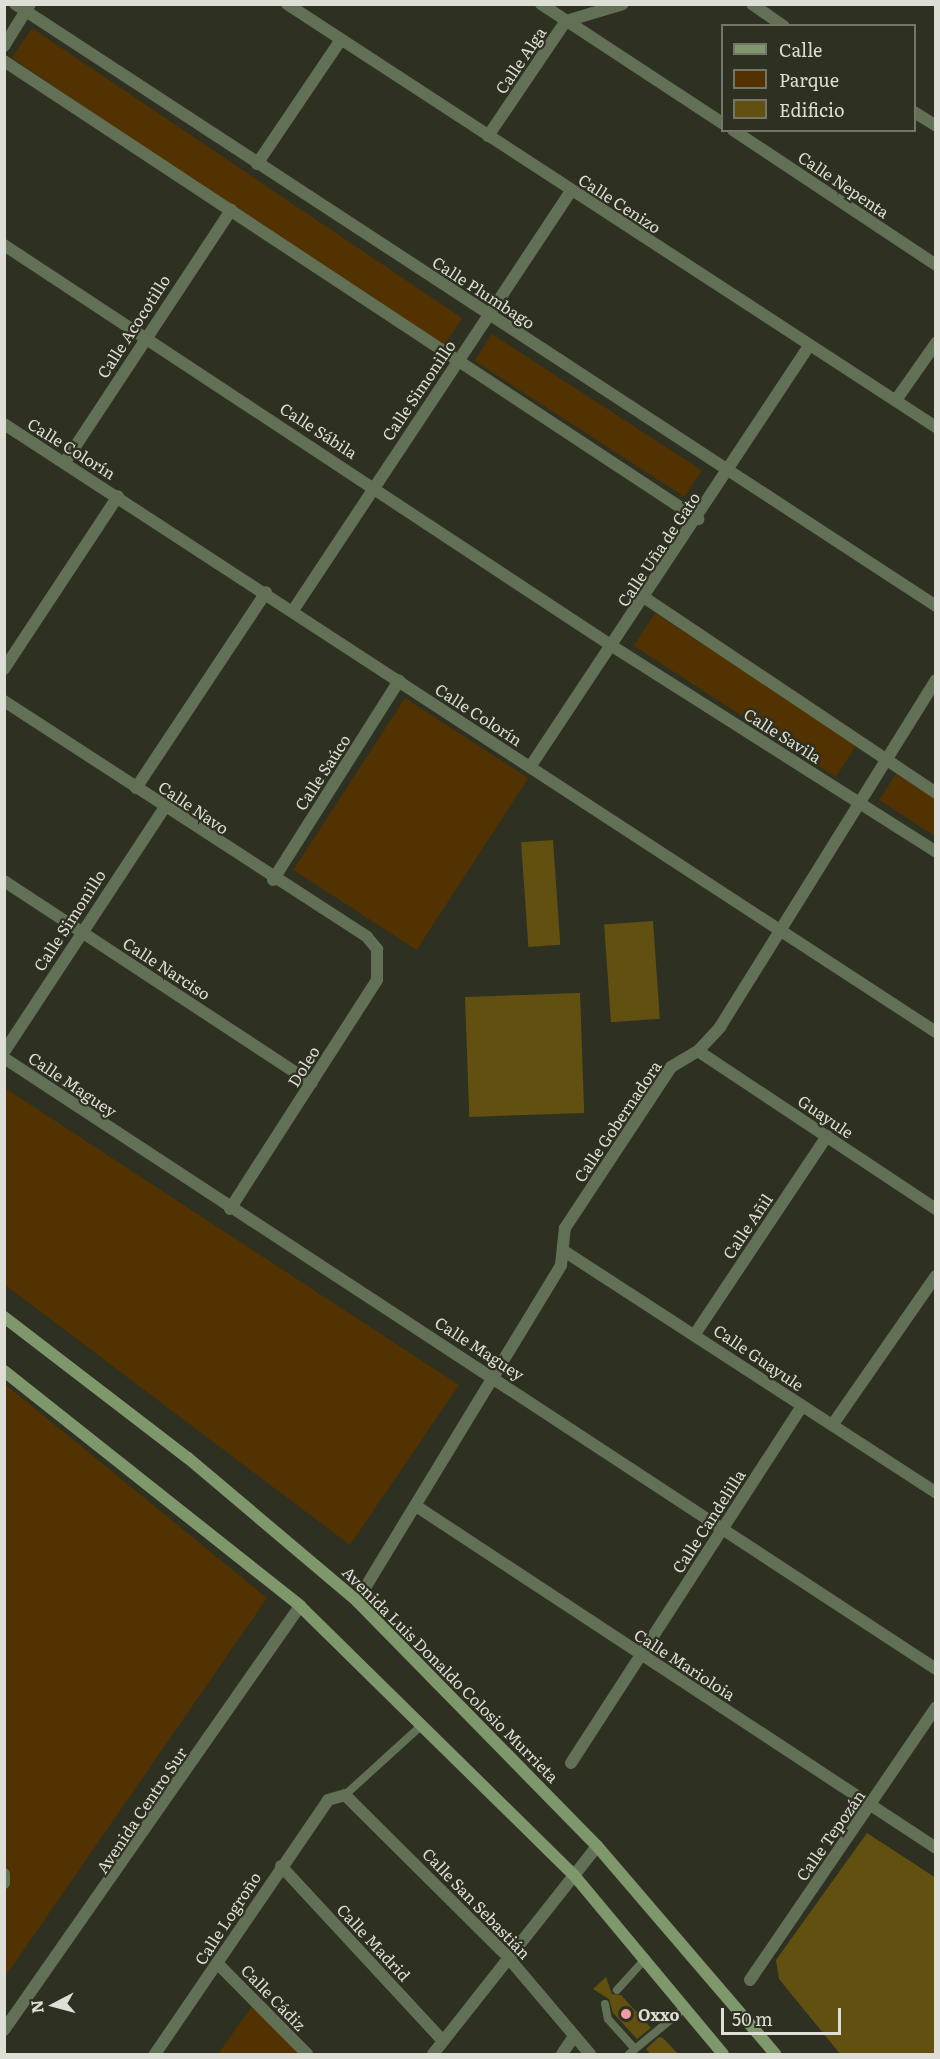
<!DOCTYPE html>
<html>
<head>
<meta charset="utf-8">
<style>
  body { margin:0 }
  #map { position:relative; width:940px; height:2059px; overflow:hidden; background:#2e3022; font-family:Literata,serif }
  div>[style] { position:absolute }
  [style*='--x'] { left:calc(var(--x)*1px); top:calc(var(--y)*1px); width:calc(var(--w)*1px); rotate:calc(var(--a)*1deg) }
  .green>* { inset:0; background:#513200; transform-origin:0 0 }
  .building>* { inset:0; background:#625010; transform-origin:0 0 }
  .service>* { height:8px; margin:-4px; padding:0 4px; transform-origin:4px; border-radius:4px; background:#627156 }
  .minor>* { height:12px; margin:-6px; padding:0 6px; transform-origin:6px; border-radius:6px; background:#627156 }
  .tertiary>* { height:12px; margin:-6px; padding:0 6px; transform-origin:6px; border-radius:6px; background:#627156 }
  .secondary>* { height:12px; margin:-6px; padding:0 6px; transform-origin:6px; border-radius:6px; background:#7e976b }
  .dots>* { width:16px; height:16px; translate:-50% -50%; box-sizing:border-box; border:3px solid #2e3022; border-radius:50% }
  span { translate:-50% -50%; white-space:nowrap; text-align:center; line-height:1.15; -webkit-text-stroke:4.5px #2e3022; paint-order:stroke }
  .street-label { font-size:16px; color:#ddded5 }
  .poi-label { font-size:16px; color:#ddded5; font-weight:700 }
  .left { translate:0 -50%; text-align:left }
  .frame { position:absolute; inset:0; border:6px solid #ddded5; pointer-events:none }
  .legend { position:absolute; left:721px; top:24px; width:195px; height:108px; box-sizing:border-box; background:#2e3022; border:2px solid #74766a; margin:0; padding:8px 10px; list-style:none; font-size:18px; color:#ddded5 }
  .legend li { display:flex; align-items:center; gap:12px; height:30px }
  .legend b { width:30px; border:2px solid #74766a }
  .north { position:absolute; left:24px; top:1975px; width:60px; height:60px; -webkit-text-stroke:4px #2e3022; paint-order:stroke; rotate:264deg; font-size:16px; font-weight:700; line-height:24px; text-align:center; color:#ddded5 }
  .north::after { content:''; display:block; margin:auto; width:21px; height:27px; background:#ddded5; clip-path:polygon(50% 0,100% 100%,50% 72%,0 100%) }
  .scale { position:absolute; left:721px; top:2008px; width:120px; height:27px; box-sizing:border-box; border:3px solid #ddded5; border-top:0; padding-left:8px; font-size:18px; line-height:21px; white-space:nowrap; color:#ddded5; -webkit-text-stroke:4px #2e3022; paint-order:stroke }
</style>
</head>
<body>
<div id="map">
  <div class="green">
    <div style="left:32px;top:28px;width:519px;height:36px;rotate:34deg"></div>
    <div style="left:492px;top:334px;width:250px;height:32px;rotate:33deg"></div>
    <div style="left:655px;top:613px;width:241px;height:39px;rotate:33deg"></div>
    <div style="left:405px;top:698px;width:147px;height:205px;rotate:33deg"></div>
    <div style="clip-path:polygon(896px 774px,935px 799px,935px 836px,879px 800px)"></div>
    <div style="clip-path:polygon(5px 1088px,459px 1385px,350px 1545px,5px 1285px)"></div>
    <div style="clip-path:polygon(5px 1384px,267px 1598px,5px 1977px)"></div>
    <div style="clip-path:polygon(252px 2006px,300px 2054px,218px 2054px)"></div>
  </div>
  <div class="building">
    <div style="left:553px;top:840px;width:105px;height:32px;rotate:86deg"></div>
    <div style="left:653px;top:921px;width:98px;height:49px;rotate:86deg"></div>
    <div style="left:580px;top:993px;width:120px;height:115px;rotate:88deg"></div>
    <div style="clip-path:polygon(867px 1833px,936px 1878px,936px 2055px,841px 2055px,779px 1979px,776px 1960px)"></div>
    <div style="clip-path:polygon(606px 1977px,612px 1994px,621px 1995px,651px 2028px,637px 2039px,613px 2013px,609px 1999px,593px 1989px)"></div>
    <div style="clip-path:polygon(659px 2037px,663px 2038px,679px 2055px,651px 2055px,646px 2049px)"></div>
  </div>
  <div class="service">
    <div style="--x:345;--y:1795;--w:104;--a:-42.3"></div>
    <div style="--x:617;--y:1990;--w:43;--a:-47.8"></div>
    <div style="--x:605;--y:2004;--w:15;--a:79"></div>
    <div style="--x:608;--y:2019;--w:40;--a:48"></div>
    <div style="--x:629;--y:2054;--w:74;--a:-39.5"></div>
  </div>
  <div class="minor">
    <div style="--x:15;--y:4;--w:1100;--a:33.17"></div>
    <div style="--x:287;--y:4;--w:775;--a:33.1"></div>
    <div style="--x:752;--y:4;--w:39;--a:35"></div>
    <div style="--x:4;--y:46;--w:49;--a:-58.2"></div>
    <div style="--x:4;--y:61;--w:832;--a:33.42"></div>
    <div style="--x:914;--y:112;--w:26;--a:32"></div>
    <div style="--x:488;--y:136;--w:139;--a:-55.9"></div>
    <div style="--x:566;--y:21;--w:59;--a:-16.6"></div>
    <div style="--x:257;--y:164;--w:148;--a:-56"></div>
    <div style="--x:4;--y:245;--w:728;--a:33.41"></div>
    <div style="--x:612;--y:646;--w:384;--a:32.4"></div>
    <div style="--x:896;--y:400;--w:70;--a:-54.9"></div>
    <div style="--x:4;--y:424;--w:1113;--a:33.12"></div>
    <div style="--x:65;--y:462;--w:302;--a:-56.6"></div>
    <div style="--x:645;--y:598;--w:350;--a:33.8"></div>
    <div style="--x:294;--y:609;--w:501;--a:-56.47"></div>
    <div style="--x:4;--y:669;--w:207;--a:-56.6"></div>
    <div style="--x:4;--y:701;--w:433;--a:33"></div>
    <div style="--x:367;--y:937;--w:16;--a:50"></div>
    <div style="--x:377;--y:949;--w:31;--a:90"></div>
    <div style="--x:377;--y:980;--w:272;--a:122.7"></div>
    <div style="--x:530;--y:767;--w:505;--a:-56.47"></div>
    <div style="--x:136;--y:788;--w:235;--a:-56.4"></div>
    <div style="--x:273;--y:880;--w:236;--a:-57.7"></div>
    <div style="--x:4;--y:881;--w:368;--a:33.3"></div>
    <div style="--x:698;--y:1051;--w:286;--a:33.6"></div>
    <div style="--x:4;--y:1052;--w:292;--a:-56.7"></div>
    <div style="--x:4;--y:1058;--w:1114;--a:33.25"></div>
    <div style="--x:564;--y:1251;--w:444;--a:33"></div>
    <div style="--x:695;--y:1334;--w:238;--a:-56.3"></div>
    <div style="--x:833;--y:1424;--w:180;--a:-55.2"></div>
    <div style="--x:416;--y:1506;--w:622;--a:33.33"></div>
    <div style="--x:357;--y:1601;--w:393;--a:-58.7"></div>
    <div style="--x:561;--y:1265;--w:37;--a:-84"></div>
    <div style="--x:565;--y:1228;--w:193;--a:-56.6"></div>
    <div style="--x:671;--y:1067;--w:31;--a:-31"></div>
    <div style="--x:698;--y:1051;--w:33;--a:-47"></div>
    <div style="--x:720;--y:1027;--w:409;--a:-58.1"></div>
    <div style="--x:571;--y:1763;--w:425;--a:-57.1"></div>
    <div style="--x:281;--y:1866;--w:237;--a:47.2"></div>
    <div style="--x:4;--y:1874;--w:9;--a:90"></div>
    <div style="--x:217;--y:1963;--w:128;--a:45.3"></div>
    <div style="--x:750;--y:1980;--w:330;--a:-55.7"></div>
    <div style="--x:4;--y:2030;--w:517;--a:-55.08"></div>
    <div style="--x:155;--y:2054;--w:307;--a:-55.7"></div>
    <div style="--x:328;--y:1800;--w:18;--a:-16"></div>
    <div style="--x:345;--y:1795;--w:227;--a:44.8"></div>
    <div style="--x:506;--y:1955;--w:130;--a:49.7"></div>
    <div style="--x:433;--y:2054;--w:265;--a:-51.7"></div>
    <div style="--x:562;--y:2054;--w:22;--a:-56"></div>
  </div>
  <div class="tertiary">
    <div style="--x:541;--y:4;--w:217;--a:33.3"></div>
    <div style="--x:733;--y:130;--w:244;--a:33.6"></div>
  </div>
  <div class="secondary">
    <div style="--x:4;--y:1317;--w:232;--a:37.5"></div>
    <div style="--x:188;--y:1458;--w:221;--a:40.2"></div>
    <div style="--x:357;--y:1601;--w:343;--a:45.6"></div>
    <div style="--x:597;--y:1846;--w:274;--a:49.4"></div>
    <div style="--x:4;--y:1371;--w:378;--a:38.4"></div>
    <div style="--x:300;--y:1606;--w:383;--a:44.5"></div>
    <div style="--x:573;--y:1874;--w:234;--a:50.2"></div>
  </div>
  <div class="dots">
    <div style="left:626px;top:2014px;background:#f49aa4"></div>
  </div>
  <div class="street-label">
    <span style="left:520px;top:60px;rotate:-56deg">Calle Alga</span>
    <span style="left:844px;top:184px;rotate:34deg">Calle Nepenta</span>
    <span style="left:620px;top:203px;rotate:33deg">Calle Cenizo</span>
    <span style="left:484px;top:292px;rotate:33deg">Calle Plumbago</span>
    <span style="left:133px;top:326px;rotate:-57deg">Calle Acocotillo</span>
    <span style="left:418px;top:390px;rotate:-56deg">Calle Simonillo</span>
    <span style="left:319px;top:430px;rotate:33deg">Calle Sábila</span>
    <span style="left:72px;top:448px;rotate:32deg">Calle Colorín</span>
    <span style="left:658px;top:549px;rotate:-56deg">Calle Uña de Gato</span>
    <span style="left:479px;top:714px;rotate:33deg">Calle Colorín</span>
    <span style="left:783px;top:735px;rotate:32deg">Calle Savila</span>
    <span style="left:322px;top:772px;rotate:-57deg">Calle Saúco</span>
    <span style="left:194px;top:807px;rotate:34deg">Calle Navo</span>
    <span style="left:69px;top:920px;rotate:-57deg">Calle Simonillo</span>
    <span style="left:167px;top:968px;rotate:33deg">Calle Narciso</span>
    <span style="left:303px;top:1066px;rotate:-58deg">Doleo</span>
    <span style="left:73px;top:1084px;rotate:34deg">Calle Maguey</span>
    <span style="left:826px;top:1116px;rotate:34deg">Guayule</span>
    <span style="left:617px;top:1121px;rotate:-56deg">Calle Gobernadora</span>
    <span style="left:747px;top:1226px;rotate:-56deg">Calle Añil</span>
    <span style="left:480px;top:1348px;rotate:33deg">Calle Maguey</span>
    <span style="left:759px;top:1357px;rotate:34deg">Calle Guayule</span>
    <span style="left:708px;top:1521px;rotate:-57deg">Calle Candelilla</span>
    <span style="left:685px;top:1664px;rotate:33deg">Calle Marioloia</span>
    <span style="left:451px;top:1674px;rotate:45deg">Avenida Luis Donaldo Colosio Murrieta</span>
    <span style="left:141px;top:1810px;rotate:-56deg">Avenida Centro Sur</span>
    <span style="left:830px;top:1835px;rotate:-55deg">Calle Tepozán</span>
    <span style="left:477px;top:1903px;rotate:46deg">Calle San Sebastián</span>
    <span style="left:227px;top:1918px;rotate:-57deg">Calle Logroño</span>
    <span style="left:374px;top:1942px;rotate:47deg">Calle Madrid</span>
    <span style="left:274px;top:1997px;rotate:46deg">Calle Cádiz</span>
  </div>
  <div class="poi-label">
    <span class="left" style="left:638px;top:2014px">Oxxo</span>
  </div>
  <div class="frame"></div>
  <ul class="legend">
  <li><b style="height:8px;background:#7e976b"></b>Calle</li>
  <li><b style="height:16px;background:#513200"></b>Parque</li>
  <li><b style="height:16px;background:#625010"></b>Edificio</li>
  </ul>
  <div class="north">N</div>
  <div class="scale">50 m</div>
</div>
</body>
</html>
